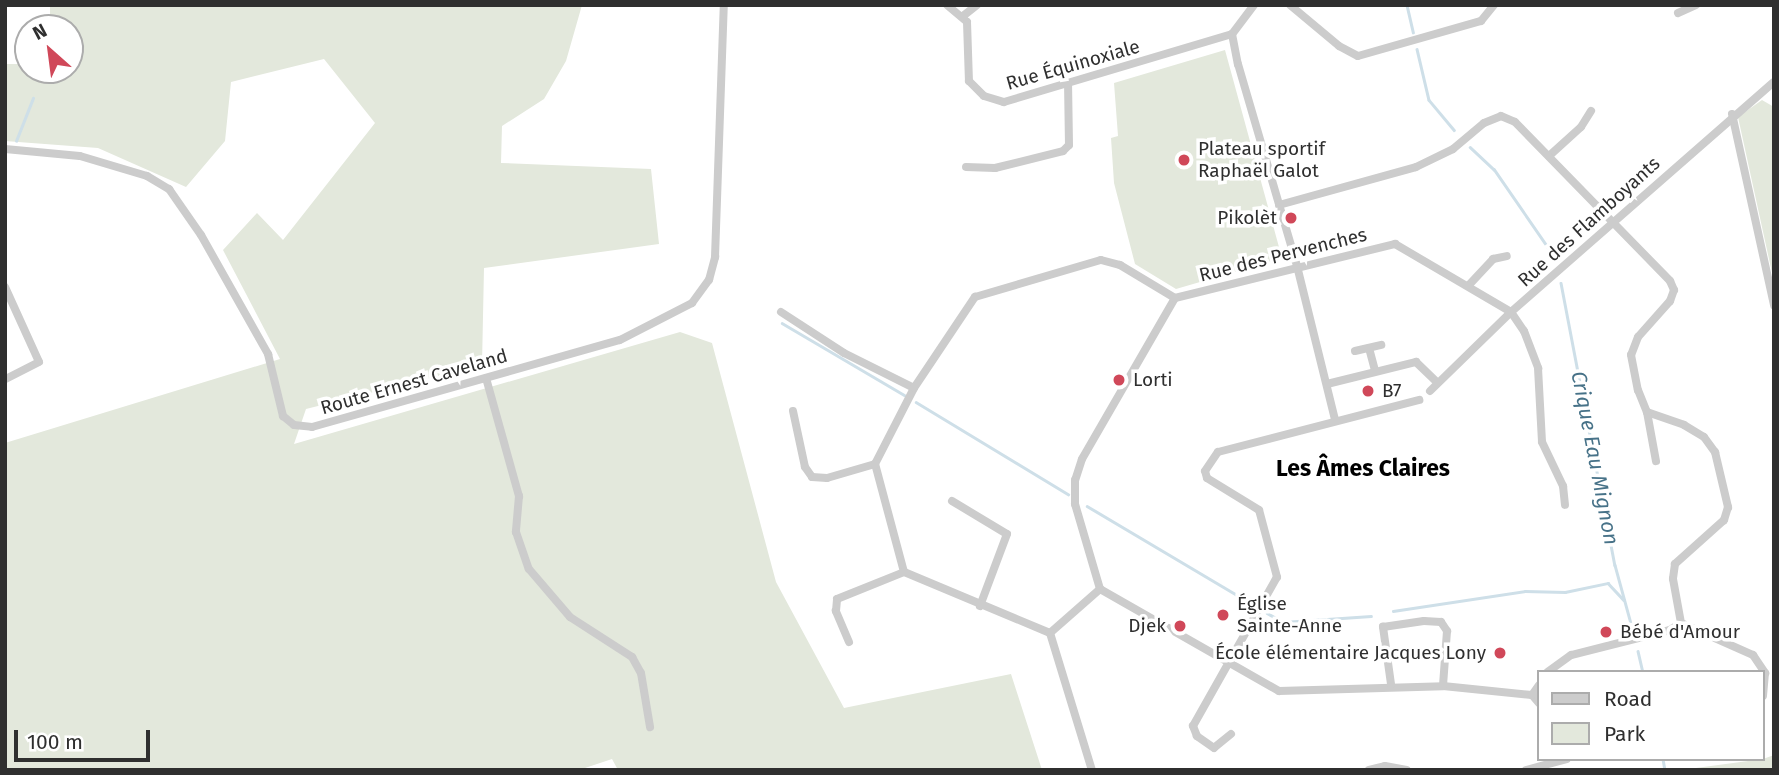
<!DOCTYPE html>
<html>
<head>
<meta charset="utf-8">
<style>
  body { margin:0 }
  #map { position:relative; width:1779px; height:775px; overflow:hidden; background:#fff; font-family:"Fira Sans",sans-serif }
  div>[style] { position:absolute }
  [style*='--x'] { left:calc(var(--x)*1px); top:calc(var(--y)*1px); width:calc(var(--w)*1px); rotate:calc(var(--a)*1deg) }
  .green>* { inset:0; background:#e3e8dc }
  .stream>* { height:2.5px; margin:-1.25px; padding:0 1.25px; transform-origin:1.25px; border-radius:1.25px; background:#cedfe8 }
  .minor>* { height:8px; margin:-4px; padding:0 4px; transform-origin:4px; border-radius:4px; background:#ccc }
  .dots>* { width:19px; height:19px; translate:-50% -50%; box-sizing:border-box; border:4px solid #fff; border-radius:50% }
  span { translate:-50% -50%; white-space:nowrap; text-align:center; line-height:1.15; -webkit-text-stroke:7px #fff; paint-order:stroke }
  .street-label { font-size:19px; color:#2f2f2f }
  .poi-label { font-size:19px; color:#2f2f2f }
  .left { translate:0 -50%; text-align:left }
  .right { translate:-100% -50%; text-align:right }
  .water-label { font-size:21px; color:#477288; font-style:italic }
  .quarter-label { font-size:23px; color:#000; font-weight:700 }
  .frame { position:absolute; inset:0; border:7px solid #2f2f2f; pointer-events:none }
  .legend { position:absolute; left:1537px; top:670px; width:228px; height:91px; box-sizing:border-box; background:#fff; border:2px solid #acacac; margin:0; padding:9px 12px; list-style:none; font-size:21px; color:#2f2f2f }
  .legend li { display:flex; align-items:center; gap:14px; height:35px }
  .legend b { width:35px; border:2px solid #acacac }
  .north { position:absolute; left:14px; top:14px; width:70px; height:70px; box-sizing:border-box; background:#fff; border:2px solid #acacac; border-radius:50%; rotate:332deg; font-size:19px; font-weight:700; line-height:28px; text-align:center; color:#2f2f2f }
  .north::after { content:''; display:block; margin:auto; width:24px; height:32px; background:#d04859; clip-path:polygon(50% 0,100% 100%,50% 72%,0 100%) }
  .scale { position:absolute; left:14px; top:730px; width:136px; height:32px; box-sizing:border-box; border:4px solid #2f2f2f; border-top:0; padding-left:9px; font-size:21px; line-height:24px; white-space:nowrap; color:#2f2f2f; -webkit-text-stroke:5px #fff; paint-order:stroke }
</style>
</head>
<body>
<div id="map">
  <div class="green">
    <div style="clip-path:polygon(50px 5px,582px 5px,566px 61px,544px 99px,502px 126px,501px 163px,651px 169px,659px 244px,484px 268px,482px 365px,306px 409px,294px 444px,680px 332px,712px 343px,776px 582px,844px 708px,1011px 674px,1042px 770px,618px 770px,612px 759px,579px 770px,5px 770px,5px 443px,280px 359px,223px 250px,257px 213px,283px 240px,375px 123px,324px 59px,231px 82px,225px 141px,186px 187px,98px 148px,5px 141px,5px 64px,28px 64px,28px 70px,70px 70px,70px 28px,50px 28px)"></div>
    <div style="clip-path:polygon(1225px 50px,1282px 258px,1176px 289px,1135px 264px,1114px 183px,1111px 138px,1118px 136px,1114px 83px)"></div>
    <div style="clip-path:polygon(1762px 100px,1774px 107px,1774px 282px,1738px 117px)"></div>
    <div style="clip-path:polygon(1774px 755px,1774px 770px,1681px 770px,1763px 759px)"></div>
  </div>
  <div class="stream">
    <div style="--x:1407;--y:5;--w:28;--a:77"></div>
    <div style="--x:1417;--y:49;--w:52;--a:76.8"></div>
    <div style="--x:1429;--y:100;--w:39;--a:50"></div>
    <div style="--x:16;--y:141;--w:46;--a:-68.4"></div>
    <div style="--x:1470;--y:147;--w:33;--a:43"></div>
    <div style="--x:1494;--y:169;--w:109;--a:55.4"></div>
    <div style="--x:1561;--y:283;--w:287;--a:79.2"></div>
    <div style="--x:1615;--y:565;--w:68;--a:74.7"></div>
    <div style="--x:782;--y:323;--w:142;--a:30.5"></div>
    <div style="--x:916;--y:402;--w:178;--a:31.2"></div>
    <div style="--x:1087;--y:506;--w:198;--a:30.7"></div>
    <div style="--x:1393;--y:611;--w:134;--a:-8.6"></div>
    <div style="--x:1525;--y:591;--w:40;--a:1.4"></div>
    <div style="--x:1565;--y:592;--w:44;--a:-11.8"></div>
    <div style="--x:1608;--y:583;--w:23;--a:47"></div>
    <div style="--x:1267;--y:613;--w:18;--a:29"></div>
    <div style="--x:1283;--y:622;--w:88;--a:-3.9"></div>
    <div style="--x:1638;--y:651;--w:22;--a:77"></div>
    <div style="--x:1663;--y:759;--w:11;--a:80"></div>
  </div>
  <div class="minor">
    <div style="--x:947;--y:5;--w:26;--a:40"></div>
    <div style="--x:967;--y:22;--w:59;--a:88.1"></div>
    <div style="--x:969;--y:81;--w:21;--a:45"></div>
    <div style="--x:984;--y:96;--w:21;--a:17"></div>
    <div style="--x:1004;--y:102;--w:238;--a:-16.6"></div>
    <div style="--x:1254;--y:5;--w:36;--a:127"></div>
    <div style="--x:1232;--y:34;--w:31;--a:79"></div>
    <div style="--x:1238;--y:64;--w:210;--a:73.7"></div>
    <div style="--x:1297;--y:266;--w:159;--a:76.1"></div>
    <div style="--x:1290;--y:5;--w:64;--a:39.9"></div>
    <div style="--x:1339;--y:46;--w:21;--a:28"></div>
    <div style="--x:1358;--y:56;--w:128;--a:-15.9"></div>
    <div style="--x:1481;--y:21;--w:21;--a:-51"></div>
    <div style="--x:1678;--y:13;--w:20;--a:-24"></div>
    <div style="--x:963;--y:16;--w:18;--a:-38"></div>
    <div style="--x:1732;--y:114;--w:196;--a:77.6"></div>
    <div style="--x:5;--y:149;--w:75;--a:5.3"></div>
    <div style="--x:80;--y:156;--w:70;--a:16.6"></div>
    <div style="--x:147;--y:176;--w:26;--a:31"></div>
    <div style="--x:169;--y:189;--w:56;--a:55.2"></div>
    <div style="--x:201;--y:235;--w:137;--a:60.6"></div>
    <div style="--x:268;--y:354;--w:64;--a:76.4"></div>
    <div style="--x:283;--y:416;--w:14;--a:39"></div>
    <div style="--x:294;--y:425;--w:18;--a:6"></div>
    <div style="--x:312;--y:427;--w:320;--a:-15.8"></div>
    <div style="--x:620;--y:340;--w:81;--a:-27.2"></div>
    <div style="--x:692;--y:303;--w:29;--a:-54"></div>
    <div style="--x:709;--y:280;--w:24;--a:-75"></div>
    <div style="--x:715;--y:257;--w:252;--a:-88"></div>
    <div style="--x:1549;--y:156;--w:43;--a:-42.2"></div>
    <div style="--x:1581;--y:127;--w:19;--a:-58"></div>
    <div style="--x:966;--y:167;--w:29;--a:2"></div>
    <div style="--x:995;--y:168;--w:70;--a:-14"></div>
    <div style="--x:1063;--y:151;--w:8;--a:-45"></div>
    <div style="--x:1069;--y:145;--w:61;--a:-90.9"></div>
    <div style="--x:1279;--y:205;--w:142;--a:-15.5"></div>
    <div style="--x:1416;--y:167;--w:41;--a:-25.9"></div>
    <div style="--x:1453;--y:149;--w:40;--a:-40"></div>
    <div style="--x:1484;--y:123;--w:18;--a:-22"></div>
    <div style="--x:1501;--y:116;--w:15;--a:23"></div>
    <div style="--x:1515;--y:122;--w:222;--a:45.7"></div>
    <div style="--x:1670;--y:281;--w:10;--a:66"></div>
    <div style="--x:1674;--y:290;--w:12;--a:110"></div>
    <div style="--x:1670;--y:301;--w:48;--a:131.6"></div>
    <div style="--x:1638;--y:337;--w:19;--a:111"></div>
    <div style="--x:1631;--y:355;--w:36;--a:79"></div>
    <div style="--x:1638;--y:390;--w:24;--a:68"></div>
    <div style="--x:1647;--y:412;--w:39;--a:19"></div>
    <div style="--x:1684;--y:425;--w:23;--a:31"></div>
    <div style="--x:1704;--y:437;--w:19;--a:54"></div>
    <div style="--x:1715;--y:452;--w:57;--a:76.7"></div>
    <div style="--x:1728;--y:507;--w:14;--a:107"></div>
    <div style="--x:1724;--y:520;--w:66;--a:138.1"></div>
    <div style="--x:1675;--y:564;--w:15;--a:98"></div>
    <div style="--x:1673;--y:579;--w:45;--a:79.7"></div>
    <div style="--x:1681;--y:623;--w:13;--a:148"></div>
    <div style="--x:1670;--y:630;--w:102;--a:165.8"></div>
    <div style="--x:1571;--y:655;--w:29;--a:144"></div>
    <div style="--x:1468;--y:286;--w:37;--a:-47"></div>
    <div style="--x:1493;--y:259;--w:14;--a:-12"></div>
    <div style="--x:5;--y:287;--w:82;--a:65.6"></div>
    <div style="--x:39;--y:362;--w:38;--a:153"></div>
    <div style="--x:1175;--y:298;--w:186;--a:120"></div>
    <div style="--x:1082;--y:459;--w:22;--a:108"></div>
    <div style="--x:1075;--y:480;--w:24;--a:90"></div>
    <div style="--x:1075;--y:504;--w:89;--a:73.6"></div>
    <div style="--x:1100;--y:589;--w:206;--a:29.7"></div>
    <div style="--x:1279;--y:691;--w:164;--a:-1.7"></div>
    <div style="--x:1443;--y:686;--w:89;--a:5.8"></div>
    <div style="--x:1532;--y:695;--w:11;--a:49"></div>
    <div style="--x:1175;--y:298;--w:227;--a:-13.8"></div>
    <div style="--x:1395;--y:244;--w:134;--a:30.4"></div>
    <div style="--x:1511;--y:312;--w:23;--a:56"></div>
    <div style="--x:1524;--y:331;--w:40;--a:69"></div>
    <div style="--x:1538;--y:368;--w:74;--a:86.9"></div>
    <div style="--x:1542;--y:442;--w:49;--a:64.5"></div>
    <div style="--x:1563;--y:486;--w:19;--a:84"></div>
    <div style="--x:781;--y:312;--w:75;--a:33.1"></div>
    <div style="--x:844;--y:353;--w:78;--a:26.6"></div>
    <div style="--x:1369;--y:348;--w:24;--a:75"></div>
    <div style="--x:1355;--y:351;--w:27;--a:-13"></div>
    <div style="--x:486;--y:378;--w:123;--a:74.4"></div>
    <div style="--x:519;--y:496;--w:36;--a:95"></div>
    <div style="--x:516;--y:532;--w:39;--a:71"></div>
    <div style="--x:529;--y:569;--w:63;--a:49.5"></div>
    <div style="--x:570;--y:617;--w:74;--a:32.8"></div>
    <div style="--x:632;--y:657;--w:18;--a:61"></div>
    <div style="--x:641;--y:673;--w:55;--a:80.5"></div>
    <div style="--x:1327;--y:384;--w:92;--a:-13.9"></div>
    <div style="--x:1416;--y:362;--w:29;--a:44"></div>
    <div style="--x:1430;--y:391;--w:113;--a:-44.3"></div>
    <div style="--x:1511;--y:312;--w:349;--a:-41.2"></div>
    <div style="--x:793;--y:411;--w:57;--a:77.9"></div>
    <div style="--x:805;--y:467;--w:12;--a:55"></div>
    <div style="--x:812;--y:477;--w:15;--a:4"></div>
    <div style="--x:827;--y:478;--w:50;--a:-16.3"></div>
    <div style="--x:1647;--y:412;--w:50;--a:79.6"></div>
    <div style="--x:952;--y:501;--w:64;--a:31"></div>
    <div style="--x:1007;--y:534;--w:77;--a:110.6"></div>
    <div style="--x:1681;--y:623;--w:79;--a:24"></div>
    <div style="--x:1753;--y:655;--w:22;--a:56"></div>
    <div style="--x:1765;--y:673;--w:23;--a:95"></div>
    <div style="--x:1050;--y:633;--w:158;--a:-157.3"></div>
    <div style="--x:904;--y:572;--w:112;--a:-105"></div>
    <div style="--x:875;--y:464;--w:85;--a:-62.8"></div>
    <div style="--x:914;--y:388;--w:110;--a:-56.2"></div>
    <div style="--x:975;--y:297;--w:131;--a:-16.4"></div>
    <div style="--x:1101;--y:260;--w:20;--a:15"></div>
    <div style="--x:1120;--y:265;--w:64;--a:31"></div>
    <div style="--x:1050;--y:633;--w:143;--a:73"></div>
    <div style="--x:1050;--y:633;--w:67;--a:-41.3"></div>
    <div style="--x:849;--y:642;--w:34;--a:-113"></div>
    <div style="--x:836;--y:611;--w:12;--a:-85"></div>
    <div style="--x:837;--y:599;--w:72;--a:-21.9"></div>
    <div style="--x:1391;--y:684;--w:58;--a:-98"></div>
    <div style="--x:1383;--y:627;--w:41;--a:-8.3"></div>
    <div style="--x:1424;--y:621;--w:17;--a:3"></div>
    <div style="--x:1441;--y:622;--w:11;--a:56"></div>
    <div style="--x:1447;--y:631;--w:55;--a:94.2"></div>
    <div style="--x:1532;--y:695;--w:12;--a:-55"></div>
    <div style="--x:1231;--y:734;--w:22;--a:141"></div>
    <div style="--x:1214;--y:748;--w:21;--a:-145"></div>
    <div style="--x:1197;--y:736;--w:11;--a:-112"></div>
    <div style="--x:1193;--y:726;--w:171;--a:-60.6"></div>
    <div style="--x:1277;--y:577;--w:69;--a:-105"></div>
    <div style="--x:1259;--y:510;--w:61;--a:-148.4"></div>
    <div style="--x:1207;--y:478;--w:7;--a:-106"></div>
    <div style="--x:1205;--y:471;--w:23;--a:-56"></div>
    <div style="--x:1218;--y:452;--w:208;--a:-14.5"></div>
    <div style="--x:1369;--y:770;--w:16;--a:-14"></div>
    <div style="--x:1385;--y:766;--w:22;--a:10"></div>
    <div style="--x:1526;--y:770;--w:42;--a:-15"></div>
  </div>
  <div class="dots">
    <div style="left:1184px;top:160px;background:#d04859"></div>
    <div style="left:1291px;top:218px;background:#d04859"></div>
    <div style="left:1119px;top:380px;background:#d04859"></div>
    <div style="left:1368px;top:391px;background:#d04859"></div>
    <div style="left:1223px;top:615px;background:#d04859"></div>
    <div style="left:1180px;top:626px;background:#d04859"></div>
    <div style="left:1606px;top:632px;background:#d04859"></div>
    <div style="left:1500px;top:653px;background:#d04859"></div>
  </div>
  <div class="street-label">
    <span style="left:1073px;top:65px;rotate:-16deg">Rue Équinoxiale</span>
    <span style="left:1589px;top:222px;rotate:-42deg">Rue des Flamboyants</span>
    <span style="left:1283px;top:255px;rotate:-14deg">Rue des Pervenches</span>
    <span style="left:414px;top:382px;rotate:-16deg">Route Ernest Caveland</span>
  </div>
  <div class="poi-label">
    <span class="left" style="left:1198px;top:160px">Plateau sportif<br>Raphaël Galot</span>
    <span class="right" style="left:1277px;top:218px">Pikolèt</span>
    <span class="left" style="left:1133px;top:380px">Lorti</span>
    <span class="left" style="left:1382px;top:391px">B7</span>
    <span class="left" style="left:1237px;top:615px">Église<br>Sainte-Anne</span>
    <span class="right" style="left:1166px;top:626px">Djek</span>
    <span class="left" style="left:1620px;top:632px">Bébé d'Amour</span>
    <span class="right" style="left:1486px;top:653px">École élémentaire Jacques Lony</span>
  </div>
  <div class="water-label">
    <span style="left:1595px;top:458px;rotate:79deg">Crique Eau Mignon</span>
  </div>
  <div class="quarter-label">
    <span style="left:1363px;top:468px">Les Âmes Claires</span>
  </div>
  <div class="frame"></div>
  <ul class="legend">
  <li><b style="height:9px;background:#ccc"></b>Road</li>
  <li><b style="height:19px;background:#e3e8dc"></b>Park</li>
  </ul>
  <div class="north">N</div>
  <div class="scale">100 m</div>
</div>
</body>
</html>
